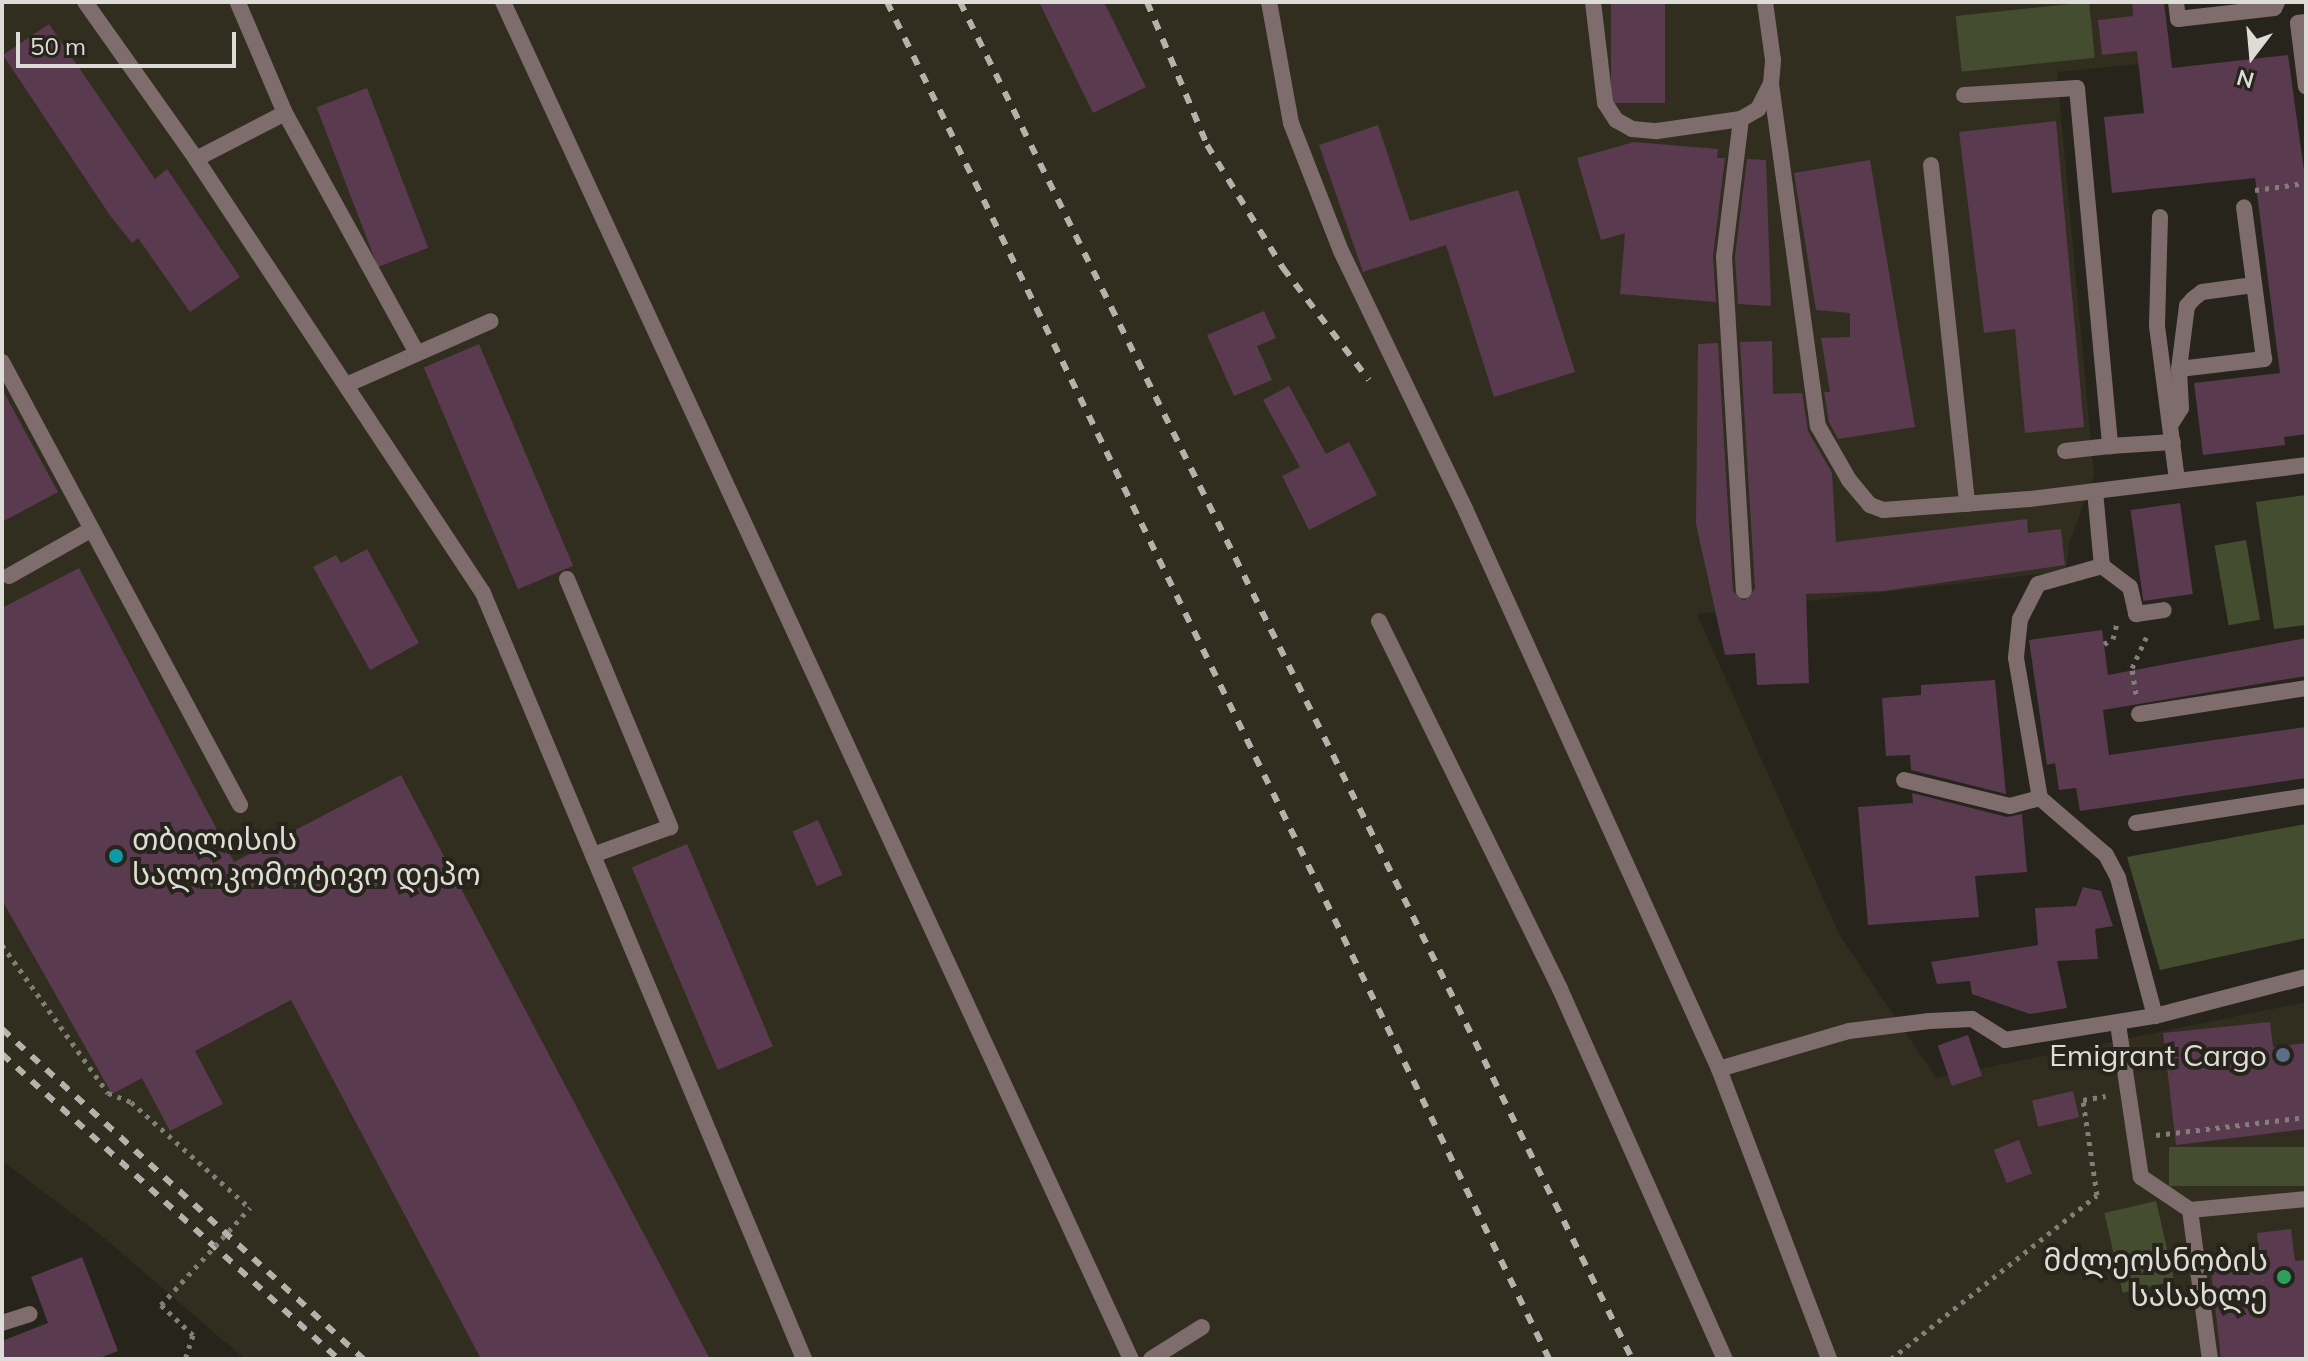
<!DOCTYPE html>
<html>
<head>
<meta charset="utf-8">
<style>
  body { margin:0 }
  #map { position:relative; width:2308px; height:1361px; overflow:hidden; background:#26241b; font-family:Mulish,"Noto Sans Georgian",sans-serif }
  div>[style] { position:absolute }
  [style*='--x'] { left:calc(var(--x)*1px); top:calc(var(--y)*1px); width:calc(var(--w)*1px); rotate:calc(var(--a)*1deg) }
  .built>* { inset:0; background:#312e1f }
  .green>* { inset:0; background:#444d2f; transform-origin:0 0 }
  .building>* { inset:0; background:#5a3a4f; transform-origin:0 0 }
  .path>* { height:5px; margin-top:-2.5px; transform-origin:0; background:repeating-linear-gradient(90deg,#818078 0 4px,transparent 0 10px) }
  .service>* { height:16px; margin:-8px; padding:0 8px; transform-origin:8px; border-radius:8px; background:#7f6c6c }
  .minor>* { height:16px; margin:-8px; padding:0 8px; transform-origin:8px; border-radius:8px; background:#7f6c6c }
  .rail>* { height:6px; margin-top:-3px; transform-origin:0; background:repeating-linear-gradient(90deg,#b3b2ab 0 10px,transparent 0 20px) }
  .path-bridge>* { height:5px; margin-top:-2.5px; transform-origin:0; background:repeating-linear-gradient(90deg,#818078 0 4px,transparent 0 10px) }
  .dots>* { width:22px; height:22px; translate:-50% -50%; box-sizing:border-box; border:4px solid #26241b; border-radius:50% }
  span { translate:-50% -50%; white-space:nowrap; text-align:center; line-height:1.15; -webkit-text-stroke:8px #26241b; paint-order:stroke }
  .poi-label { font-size:30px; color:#dddcd6 }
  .left { translate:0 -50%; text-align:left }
  .right { translate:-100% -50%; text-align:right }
  .frame { position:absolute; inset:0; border:4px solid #dddcd6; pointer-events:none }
  .north { position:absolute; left:2212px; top:16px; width:80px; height:80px; -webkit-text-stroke:6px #26241b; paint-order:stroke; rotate:196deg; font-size:22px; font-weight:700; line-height:32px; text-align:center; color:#dddcd6 }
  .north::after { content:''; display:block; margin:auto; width:28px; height:36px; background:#dddcd6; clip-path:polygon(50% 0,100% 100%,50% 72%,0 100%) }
  .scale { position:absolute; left:16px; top:32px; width:220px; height:36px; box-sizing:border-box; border:4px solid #dddcd6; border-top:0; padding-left:10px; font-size:24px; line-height:28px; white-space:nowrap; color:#dddcd6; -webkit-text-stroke:6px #26241b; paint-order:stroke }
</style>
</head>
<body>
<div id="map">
  <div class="built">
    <div style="clip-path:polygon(2px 2px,2132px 2px,2139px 64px,2057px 72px,2094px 475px,2069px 544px,2066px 571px,1697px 614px,1839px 934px,1936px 1078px,2306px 1002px,2306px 1359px,245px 1359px,103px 1237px,2px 1161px)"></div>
  </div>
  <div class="green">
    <div style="left:2089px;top:2px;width:56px;height:134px;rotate:84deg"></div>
    <div style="clip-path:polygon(2306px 495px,2306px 625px,2274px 629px,2256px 502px)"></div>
    <div style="left:2246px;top:540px;width:81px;height:32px;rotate:80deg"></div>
    <div style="clip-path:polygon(2306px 824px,2306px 938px,2160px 970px,2127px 857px)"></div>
    <div style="left:2306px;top:1147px;width:39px;height:137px;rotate:90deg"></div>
    <div style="left:2156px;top:1201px;width:82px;height:53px;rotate:77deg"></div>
  </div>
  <div class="building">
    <div style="clip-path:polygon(1039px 2px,1104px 2px,1146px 87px,1093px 113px)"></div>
    <div style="left:1611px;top:2px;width:54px;height:101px"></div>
    <div style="clip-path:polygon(2132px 2px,2164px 2px,2172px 68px,2288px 55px,2306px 185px,2306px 434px,2284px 437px,2285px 445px,2203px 455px,2194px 383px,2280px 373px,2255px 178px,2112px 193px,2104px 117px,2144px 113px,2137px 51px,2102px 55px,2098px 20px,2133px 16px)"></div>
    <div style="clip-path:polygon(49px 24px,155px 179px,167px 169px,240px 277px,190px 312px,138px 238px,132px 243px,109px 214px,3px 55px)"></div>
    <div style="left:367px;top:88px;width:171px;height:54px;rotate:69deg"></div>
    <div style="clip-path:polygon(2056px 121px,2084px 427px,2025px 433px,2015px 329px,1984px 333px,1959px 132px)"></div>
    <div style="clip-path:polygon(1378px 125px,1410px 221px,1518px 190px,1575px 372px,1494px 397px,1446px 245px,1363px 272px,1319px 145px)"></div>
    <div style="clip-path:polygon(1634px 142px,1718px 149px,1717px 158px,1725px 158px,1713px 256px,1716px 302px,1620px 294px,1625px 233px,1601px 240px,1577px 158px)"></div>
    <div style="clip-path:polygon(1747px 159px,1766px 160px,1771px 306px,1738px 304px,1735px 257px)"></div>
    <div style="clip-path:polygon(1870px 160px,1915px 427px,1838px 439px,1829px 422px,1824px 392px,1830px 392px,1821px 338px,1850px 337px,1850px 313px,1816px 310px,1794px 173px)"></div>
    <div style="clip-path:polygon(1264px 311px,1276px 338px,1257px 346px,1272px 380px,1234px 396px,1207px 335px)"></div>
    <div style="clip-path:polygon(1772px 341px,1773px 394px,1802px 393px,1808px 431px,1832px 473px,1836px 542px,2027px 519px,2028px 533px,2061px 529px,2065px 565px,1883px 591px,1806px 594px,1809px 683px,1757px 685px,1755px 653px,1725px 655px,1696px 524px,1698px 344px,1718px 343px,1733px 591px,1744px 601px,1755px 589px,1740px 342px)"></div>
    <div style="left:479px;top:344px;width:241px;height:60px;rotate:67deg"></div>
    <div style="clip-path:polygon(1289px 386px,1326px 454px,1349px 442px,1377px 495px,1309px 530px,1282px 476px,1300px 467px,1263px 400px)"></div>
    <div style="clip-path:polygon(2px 389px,58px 492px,2px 522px)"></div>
    <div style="left:2180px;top:503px;width:92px;height:50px;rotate:82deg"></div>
    <div style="clip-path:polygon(367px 549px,419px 643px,370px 670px,313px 567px,336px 555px,341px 563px)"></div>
    <div style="clip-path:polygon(79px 568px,234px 862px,401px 775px,710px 1359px,481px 1359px,291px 1000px,195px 1051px,223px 1104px,170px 1131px,142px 1078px,112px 1094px,2px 900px,2px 608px)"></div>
    <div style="clip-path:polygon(2102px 630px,2108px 675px,2306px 638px,2306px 676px,2103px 710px,2109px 755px,2306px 727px,2306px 778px,2080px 811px,2076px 788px,2059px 790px,2055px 763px,2047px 765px,2029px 640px)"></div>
    <div style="clip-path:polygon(1995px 680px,2006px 794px,1911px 770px,1910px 755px,1886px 756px,1882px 698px,1921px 695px,1921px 685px)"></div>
    <div style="clip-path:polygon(1912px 793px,2007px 817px,2022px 814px,2027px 872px,1975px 876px,1979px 917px,1868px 925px,1858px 807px,1913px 803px)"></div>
    <div style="left:818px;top:820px;width:60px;height:28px;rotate:66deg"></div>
    <div style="left:687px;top:844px;width:220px;height:60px;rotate:67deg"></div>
    <div style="clip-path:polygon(2083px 887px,2101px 891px,2113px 926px,2095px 929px,2098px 959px,2057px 961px,2067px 1008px,2030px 1014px,1972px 994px,1970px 981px,1937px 984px,1931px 962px,2038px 945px,2035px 908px,2076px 906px)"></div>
    <div style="clip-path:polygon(2270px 1022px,2273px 1047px,2306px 1043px,2306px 1129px,2176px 1145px,2163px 1033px)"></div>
    <div style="left:1968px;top:1035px;width:43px;height:32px;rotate:71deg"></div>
    <div style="left:2073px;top:1091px;width:27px;height:42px;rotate:77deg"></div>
    <div style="left:2019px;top:1140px;width:36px;height:27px;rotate:69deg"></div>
    <div style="clip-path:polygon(2291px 1229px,2295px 1261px,2306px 1260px,2306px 1359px,2221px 1359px,2211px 1271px,2260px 1266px,2257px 1233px)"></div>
    <div style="clip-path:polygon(82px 1257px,118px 1351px,97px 1359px,2px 1359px,2px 1341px,48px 1323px,31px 1277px)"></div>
  </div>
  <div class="path">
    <div style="--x:2255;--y:190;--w:51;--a:-7.8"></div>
    <div style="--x:2104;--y:644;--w:10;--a:-29"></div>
    <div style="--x:2113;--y:639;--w:16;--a:-76"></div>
    <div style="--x:2136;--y:694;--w:26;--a:-99"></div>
    <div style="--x:2132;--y:668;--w:38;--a:-65"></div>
    <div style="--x:2;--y:945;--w:182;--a:54.4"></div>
    <div style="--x:108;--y:1093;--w:25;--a:21"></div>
    <div style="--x:131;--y:1102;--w:159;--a:41.7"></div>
    <div style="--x:2156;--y:1135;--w:151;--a:-6.8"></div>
    <div style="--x:161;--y:1305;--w:44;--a:43.2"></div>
    <div style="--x:193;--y:1335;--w:25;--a:108"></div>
    <div style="--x:1891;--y:1359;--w:263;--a:-38.5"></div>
    <div style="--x:2097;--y:1195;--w:96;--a:-98.4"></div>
    <div style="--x:2083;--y:1100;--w:23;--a:-10"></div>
  </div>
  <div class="service">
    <div style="--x:85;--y:2;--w:192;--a:54.7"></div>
    <div style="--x:196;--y:159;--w:520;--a:56.52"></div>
    <div style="--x:483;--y:593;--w:831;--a:67.26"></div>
    <div style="--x:503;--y:2;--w:1495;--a:65.17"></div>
    <div style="--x:1269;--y:2;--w:123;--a:79.7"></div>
    <div style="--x:1291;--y:123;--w:137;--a:68.7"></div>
    <div style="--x:1341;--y:251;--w:288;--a:64.3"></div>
    <div style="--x:1466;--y:511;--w:613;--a:65.61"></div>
    <div style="--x:1719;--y:1069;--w:310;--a:69.2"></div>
    <div style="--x:1593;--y:2;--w:102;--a:83.2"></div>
    <div style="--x:1605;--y:103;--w:20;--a:57"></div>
    <div style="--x:1616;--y:120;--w:18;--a:29"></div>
    <div style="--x:1632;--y:129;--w:25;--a:5"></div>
    <div style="--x:1657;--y:131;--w:85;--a:-8.1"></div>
    <div style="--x:1741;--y:119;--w:20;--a:-30"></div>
    <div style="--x:1758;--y:109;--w:28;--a:-63"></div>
    <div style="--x:1771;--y:84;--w:24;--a:-85"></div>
    <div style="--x:1773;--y:60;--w:59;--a:-97.9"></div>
    <div style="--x:2176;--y:2;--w:17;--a:83"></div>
    <div style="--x:2178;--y:19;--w:97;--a:-6.5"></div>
    <div style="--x:2274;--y:8;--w:7;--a:-63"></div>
    <div style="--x:238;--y:3;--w:120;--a:66.9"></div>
    <div style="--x:285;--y:113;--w:274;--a:61.2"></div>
    <div style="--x:2306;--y:22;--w:8;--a:173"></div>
    <div style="--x:2298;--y:23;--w:64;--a:82.9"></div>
    <div style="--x:1771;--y:84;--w:345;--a:82.2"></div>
    <div style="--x:1818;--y:426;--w:62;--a:60.1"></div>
    <div style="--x:1849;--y:480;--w:33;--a:50"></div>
    <div style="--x:1870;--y:505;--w:14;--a:21"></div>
    <div style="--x:1883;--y:510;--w:147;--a:-4.3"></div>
    <div style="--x:2030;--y:499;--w:278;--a:-7"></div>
    <div style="--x:1964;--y:95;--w:113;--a:-3.5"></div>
    <div style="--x:2077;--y:88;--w:360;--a:84.7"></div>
    <div style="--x:2110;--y:446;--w:63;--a:-3.6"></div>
    <div style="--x:1741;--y:119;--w:139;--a:97"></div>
    <div style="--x:1724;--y:257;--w:334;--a:86.6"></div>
    <div style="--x:196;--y:159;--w:100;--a:-27.3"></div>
    <div style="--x:1931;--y:165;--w:341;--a:83.9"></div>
    <div style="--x:2160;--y:217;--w:109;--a:91.6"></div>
    <div style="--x:2157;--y:326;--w:155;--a:82.6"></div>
    <div style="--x:2;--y:362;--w:503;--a:61.75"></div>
    <div style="--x:2179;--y:369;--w:64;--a:-82.8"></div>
    <div style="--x:2187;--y:306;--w:9;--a:-49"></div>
    <div style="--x:2193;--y:299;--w:11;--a:-38"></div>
    <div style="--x:2202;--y:292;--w:52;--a:-7.7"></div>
    <div style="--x:346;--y:385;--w:158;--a:-23.8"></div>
    <div style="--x:2171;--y:424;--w:19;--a:-58"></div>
    <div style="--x:2181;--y:408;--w:39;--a:-93"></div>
    <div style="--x:2179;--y:369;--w:86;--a:-6.7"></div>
    <div style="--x:2264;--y:359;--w:153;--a:-97.5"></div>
    <div style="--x:2065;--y:451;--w:45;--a:-6.3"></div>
    <div style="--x:2095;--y:491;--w:75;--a:84.7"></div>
    <div style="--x:2102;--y:566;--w:66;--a:164.3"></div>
    <div style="--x:2038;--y:584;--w:39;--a:117"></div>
    <div style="--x:2020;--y:619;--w:39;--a:96"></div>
    <div style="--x:2016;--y:658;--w:142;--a:80.3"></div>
    <div style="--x:2040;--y:798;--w:87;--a:40.8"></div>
    <div style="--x:2106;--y:855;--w:26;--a:62"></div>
    <div style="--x:2118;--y:878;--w:143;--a:75"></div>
    <div style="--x:2102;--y:566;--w:35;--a:37"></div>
    <div style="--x:2130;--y:587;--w:28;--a:77"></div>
    <div style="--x:2136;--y:614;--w:28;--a:-8"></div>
    <div style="--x:9;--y:576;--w:95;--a:-29.5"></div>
    <div style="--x:567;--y:579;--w:269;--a:67.4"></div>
    <div style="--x:670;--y:827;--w:82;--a:160"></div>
    <div style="--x:1379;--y:621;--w:410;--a:63.8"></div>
    <div style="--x:1560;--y:989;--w:405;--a:66"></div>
    <div style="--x:2139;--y:714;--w:169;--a:-8.8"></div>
    <div style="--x:1904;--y:780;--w:109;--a:13.8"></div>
    <div style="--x:2010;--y:806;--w:31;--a:-15"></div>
    <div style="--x:2136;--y:823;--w:172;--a:-9"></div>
    <div style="--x:2118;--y:1024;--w:155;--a:81.5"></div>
    <div style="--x:2141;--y:1177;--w:59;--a:34"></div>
    <div style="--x:2190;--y:1210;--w:117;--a:-5.4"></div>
    <div style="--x:1719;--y:1069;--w:135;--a:-16.3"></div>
    <div style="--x:1849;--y:1031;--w:81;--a:-7.1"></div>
    <div style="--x:1929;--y:1021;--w:43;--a:-2.7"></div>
    <div style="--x:1972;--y:1019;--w:39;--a:32"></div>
    <div style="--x:2190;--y:1210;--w:150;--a:82.4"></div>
    <div style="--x:2;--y:1323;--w:29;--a:-18"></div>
    <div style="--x:1151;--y:1359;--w:60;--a:-32.1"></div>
  </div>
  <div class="minor">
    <div style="--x:2005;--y:1040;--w:152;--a:-9.1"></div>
    <div style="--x:2155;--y:1016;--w:156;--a:-14.5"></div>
  </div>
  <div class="rail">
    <div style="--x:887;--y:2;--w:1510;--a:63.99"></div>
    <div style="--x:960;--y:2;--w:1514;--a:63.65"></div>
    <div style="--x:1147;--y:2;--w:155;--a:67.2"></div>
    <div style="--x:1207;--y:145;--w:145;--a:58.3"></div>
    <div style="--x:1283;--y:268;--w:141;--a:52.5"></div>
    <div style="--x:2;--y:1029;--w:490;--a:42.4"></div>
    <div style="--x:2;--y:1054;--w:454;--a:42.2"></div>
  </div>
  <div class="path-bridge">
    <div style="--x:161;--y:1305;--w:132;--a:-47.5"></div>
  </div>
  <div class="dots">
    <div style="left:116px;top:856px;background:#0f9aa8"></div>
    <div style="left:2283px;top:1055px;background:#5c6f8a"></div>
    <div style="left:2284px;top:1277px;background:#2e9e5b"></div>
  </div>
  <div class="poi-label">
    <span class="left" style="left:132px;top:856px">თბილისის<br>სალოკომოტივო დეპო</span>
    <span class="right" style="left:2267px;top:1055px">Emigrant Cargo</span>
    <span class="right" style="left:2268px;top:1277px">მძლეოსნობის<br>სასახლე</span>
  </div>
  <div class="frame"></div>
  <div class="north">N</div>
  <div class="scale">50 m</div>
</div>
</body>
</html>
